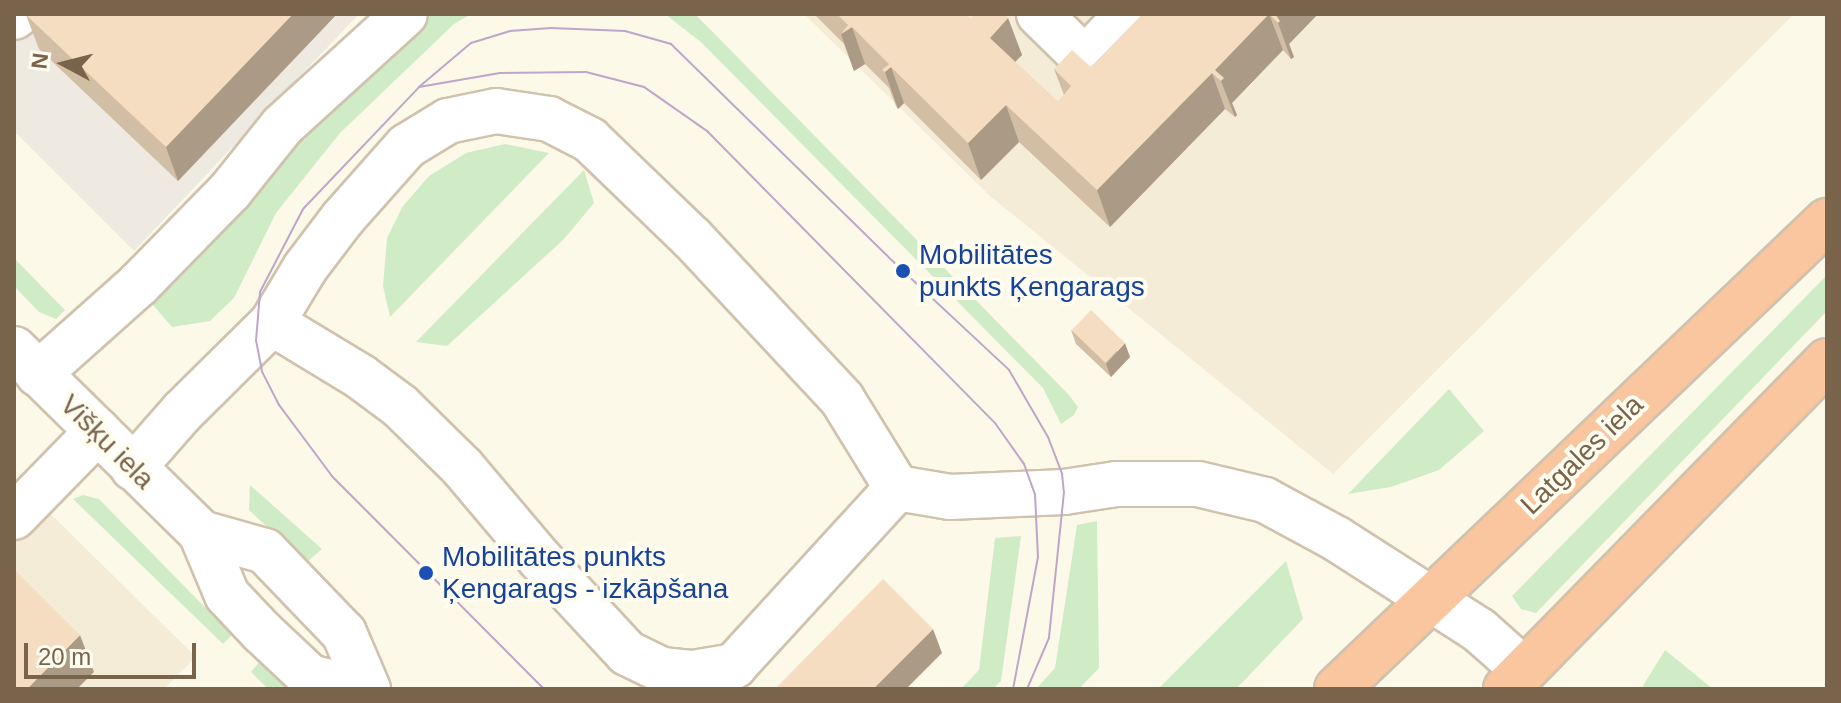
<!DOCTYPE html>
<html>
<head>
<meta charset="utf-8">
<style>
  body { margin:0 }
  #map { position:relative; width:1841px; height:703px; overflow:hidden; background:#fdf9e9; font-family:Helvetica,sans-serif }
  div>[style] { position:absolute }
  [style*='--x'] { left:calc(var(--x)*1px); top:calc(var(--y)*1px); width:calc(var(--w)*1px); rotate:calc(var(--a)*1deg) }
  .residential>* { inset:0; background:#f5ecd7 }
  .industrial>* { inset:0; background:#eeeae2 }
  .green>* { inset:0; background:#cfecc6 }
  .roads { filter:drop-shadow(2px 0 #d0c2ad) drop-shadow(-2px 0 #d0c2ad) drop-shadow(0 2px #d0c2ad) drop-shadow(0 -2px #d0c2ad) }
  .minor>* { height:44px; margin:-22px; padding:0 22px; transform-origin:22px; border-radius:22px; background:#fff }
  .highway>* { height:44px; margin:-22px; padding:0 22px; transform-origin:22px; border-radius:22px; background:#f9c69f }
  .tram>* { height:2px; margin:-1px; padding:0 1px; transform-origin:1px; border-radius:1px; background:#bea6c9 }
  .wall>* { inset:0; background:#d2bea5 }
  .shaded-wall>* { inset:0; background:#ab9b86 }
  .building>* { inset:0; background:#f4ddc0; transform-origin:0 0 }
  .dots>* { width:22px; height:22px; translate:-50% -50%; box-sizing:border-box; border:4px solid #fffcf0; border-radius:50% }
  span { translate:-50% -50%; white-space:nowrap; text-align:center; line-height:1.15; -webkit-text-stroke:8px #fffcf0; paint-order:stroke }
  .transit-label { font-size:28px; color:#164399 }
  .left { translate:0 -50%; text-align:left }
  .street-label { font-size:28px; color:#79634b }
  .frame { position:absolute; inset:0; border:16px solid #79634b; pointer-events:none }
  .north { position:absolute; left:24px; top:24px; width:80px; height:80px; -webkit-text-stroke:6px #fffcf0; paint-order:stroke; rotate:277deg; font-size:22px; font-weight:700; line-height:32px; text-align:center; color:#79634b }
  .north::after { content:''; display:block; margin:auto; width:28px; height:36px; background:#79634b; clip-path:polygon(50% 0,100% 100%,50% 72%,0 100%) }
  .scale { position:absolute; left:24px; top:643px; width:172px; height:36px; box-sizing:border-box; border:4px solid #79634b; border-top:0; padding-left:10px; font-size:24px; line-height:28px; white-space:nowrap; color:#79634b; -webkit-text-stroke:6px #fffcf0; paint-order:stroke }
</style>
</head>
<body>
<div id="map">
  <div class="residential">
    <div style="clip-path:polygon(804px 14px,1794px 14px,1333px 474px,990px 196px)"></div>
    <div style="clip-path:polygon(14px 478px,196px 657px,164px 689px,14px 689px)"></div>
  </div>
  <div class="industrial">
    <div style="clip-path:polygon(14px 14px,359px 14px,134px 251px,14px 131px)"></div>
  </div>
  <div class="green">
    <div style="clip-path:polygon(422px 14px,471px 14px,454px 24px,340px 133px,276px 213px,234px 298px,210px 321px,172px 327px,152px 304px,323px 109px)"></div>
    <div style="clip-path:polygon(665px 14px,695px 14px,1069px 395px,1078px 407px,1074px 415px,1061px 424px,1043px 388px,702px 43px)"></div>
    <div style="clip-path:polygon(505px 144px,549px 153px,390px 317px,383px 286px,387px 238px,403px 206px,429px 176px,466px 153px)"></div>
    <div style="clip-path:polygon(584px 170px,594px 203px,564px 239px,447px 346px,416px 342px)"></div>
    <div style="clip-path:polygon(14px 258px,65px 310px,56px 319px,39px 312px,14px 286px)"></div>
    <div style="clip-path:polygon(1827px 275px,1827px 311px,1536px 613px,1521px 609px,1512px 596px)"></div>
    <div style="clip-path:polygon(1449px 389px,1484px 431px,1439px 470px,1391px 487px,1348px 494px)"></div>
    <div style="clip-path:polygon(250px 485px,322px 549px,306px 563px,249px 510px)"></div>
    <div style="clip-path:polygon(83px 495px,99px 499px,232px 635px,223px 644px,73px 499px)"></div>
    <div style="clip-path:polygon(1097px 521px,1099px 668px,1079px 689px,1036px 689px,1055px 668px,1077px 525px)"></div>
    <div style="clip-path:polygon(1021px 536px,1001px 681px,993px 689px,961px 689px,979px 670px,995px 538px)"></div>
    <div style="clip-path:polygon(1286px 561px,1303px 619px,1236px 689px,1158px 689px)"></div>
    <div style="clip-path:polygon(1665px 650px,1713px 689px,1641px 689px)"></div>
    <div style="clip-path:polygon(260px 661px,288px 689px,268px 689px,251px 672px)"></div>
  </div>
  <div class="roads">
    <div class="minor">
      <div style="--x:1039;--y:14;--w:64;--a:44.4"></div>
      <div style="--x:1085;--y:59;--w:62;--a:-46.3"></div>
      <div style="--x:14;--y:17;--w:5;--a:-37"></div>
      <div style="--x:272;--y:323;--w:104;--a:31.2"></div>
      <div style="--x:361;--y:377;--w:49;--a:36.6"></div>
      <div style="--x:400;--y:406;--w:88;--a:44.5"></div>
      <div style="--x:463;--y:468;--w:119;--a:49.8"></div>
      <div style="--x:540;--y:559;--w:128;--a:47.2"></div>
      <div style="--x:627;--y:653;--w:39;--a:26"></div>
      <div style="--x:662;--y:670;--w:31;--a:6"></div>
      <div style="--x:693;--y:673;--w:42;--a:-9.7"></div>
      <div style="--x:734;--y:666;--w:241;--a:-47.5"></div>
      <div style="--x:14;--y:349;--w:262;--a:44.5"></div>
      <div style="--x:201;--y:533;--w:67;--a:67.2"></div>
      <div style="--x:227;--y:595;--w:51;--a:46.6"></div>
      <div style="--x:262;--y:632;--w:66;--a:43.2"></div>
      <div style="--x:310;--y:677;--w:49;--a:14.3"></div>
      <div style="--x:38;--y:374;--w:134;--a:-41.7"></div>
      <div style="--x:138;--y:285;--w:132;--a:-45.6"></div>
      <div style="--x:230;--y:191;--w:83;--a:-51.3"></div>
      <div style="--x:282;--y:126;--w:166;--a:-42.3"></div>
      <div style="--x:133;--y:468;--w:74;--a:-48.8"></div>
      <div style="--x:182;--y:412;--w:127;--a:-44.7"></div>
      <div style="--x:272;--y:323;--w:64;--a:-59"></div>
      <div style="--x:305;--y:268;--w:63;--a:-52.8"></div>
      <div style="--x:343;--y:218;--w:96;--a:-48.4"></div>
      <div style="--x:407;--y:146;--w:48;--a:-31.4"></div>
      <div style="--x:448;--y:121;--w:49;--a:-11.8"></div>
      <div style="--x:496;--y:111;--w:54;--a:8.6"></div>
      <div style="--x:549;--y:119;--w:46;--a:27.1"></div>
      <div style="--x:590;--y:140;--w:141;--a:43.9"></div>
      <div style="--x:692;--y:238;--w:220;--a:47"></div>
      <div style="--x:842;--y:399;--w:105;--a:58.3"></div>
      <div style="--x:897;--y:488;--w:54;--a:9.6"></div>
      <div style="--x:950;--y:497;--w:114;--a:-2.5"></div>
      <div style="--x:1064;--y:492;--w:53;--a:-8.7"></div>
      <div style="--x:1116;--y:484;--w:82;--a:0"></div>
      <div style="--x:1198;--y:484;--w:69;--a:13.4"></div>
      <div style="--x:1265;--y:500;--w:82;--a:28.4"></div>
      <div style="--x:1337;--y:539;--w:169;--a:32.7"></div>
      <div style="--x:1479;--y:630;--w:60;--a:41.6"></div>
      <div style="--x:14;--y:517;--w:120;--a:-45.7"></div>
      <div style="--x:201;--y:533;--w:66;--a:15.7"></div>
      <div style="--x:265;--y:551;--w:114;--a:46.1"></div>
      <div style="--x:344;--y:633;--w:61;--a:66.8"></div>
    </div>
    <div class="highway">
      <div style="--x:1337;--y:689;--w:678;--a:-43.68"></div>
      <div style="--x:1506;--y:689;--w:459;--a:-45.6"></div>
    </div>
  </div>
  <div class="tram">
    <div style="--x:419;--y:87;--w:82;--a:-9.8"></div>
    <div style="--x:500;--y:73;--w:86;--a:-0.7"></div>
    <div style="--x:586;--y:72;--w:60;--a:14.5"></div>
    <div style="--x:644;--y:87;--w:77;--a:34.9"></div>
    <div style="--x:707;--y:131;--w:410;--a:45.4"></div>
    <div style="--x:995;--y:423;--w:50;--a:54.7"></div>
    <div style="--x:1024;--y:464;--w:32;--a:70"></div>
    <div style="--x:1035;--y:494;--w:63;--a:87.3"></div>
    <div style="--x:1038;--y:557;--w:134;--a:100.7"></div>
    <div style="--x:544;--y:689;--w:301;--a:-134.9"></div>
    <div style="--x:332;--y:476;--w:89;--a:-126.7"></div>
    <div style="--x:279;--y:405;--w:38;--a:-117"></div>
    <div style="--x:262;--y:371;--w:31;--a:-101"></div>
    <div style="--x:256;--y:341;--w:49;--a:-85.3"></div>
    <div style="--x:260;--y:292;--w:93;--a:-62.6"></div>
    <div style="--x:303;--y:209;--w:168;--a:-46.4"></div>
    <div style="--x:419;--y:87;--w:68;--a:-40.2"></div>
    <div style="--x:471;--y:43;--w:41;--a:-17.1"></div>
    <div style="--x:510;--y:31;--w:41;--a:-4.2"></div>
    <div style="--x:551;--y:28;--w:74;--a:2.3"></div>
    <div style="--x:625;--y:31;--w:48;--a:15.8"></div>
    <div style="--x:671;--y:44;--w:325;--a:44.4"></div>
    <div style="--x:903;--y:271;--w:145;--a:43"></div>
    <div style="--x:1009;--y:370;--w:78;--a:59.8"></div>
    <div style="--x:1048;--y:437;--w:40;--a:69"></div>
    <div style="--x:1062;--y:474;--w:18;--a:84"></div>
    <div style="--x:1064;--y:492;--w:147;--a:95.9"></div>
    <div style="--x:1049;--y:638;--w:56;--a:113.3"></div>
  </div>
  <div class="wall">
    <div style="clip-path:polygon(27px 14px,337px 14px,178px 181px,39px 49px,26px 15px)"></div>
    <div style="clip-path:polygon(814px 14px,965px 14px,970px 19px,1008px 18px,1022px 55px,1015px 62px,1058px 102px,1064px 95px,1054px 69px,1091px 67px,1143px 14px,1318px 14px,1289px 44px,1294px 57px,1291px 59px,1283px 50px,1232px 103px,1237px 115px,1235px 117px,1225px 109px,1110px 227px,1019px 142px,981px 180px,904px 103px,898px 109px,896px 106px,889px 88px,865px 64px,854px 71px,844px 44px)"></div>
    <div style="clip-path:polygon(1071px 330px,1130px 357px,1111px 377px,1076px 344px)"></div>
  </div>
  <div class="shaded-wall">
    <div style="clip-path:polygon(293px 14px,337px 14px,178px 181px,166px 147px)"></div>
    <div style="clip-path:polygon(1269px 14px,1283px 50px,1232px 103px,1237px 115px,1235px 117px,1221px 81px,1215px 70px)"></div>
    <div style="clip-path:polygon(1274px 14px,1318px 14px,1289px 44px,1294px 57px,1291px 59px,1278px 23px)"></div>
    <div style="clip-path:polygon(1008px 18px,1022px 55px,1003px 74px,990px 38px)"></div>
    <div style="clip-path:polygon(852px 27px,865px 64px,854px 71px,841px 34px)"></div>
    <div style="clip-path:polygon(891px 67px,904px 103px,898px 109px,885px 72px)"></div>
    <div style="clip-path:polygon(1212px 73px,1225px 109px,1110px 227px,1097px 190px)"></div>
    <div style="clip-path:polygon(1006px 105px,1019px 142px,981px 180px,968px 143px)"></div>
    <div style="clip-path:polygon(1125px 343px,1130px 357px,1111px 377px,1106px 364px)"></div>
    <div style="clip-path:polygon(933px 629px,942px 653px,906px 689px,873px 689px)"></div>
    <div style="clip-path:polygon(80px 635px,94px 672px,77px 689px,27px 689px)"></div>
  </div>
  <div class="building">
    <div style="clip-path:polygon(27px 14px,293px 14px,166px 147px,26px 15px)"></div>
    <div style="clip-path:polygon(837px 14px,965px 14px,970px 19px,975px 14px,1004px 14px,1008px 18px,990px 38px,1058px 102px,1071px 86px,1054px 69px,1072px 50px,1091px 67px,1143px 14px,1269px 14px,1215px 70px,1224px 78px,1221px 81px,1212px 73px,1097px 190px,1006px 105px,968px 143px,891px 67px,885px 72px,882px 70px,889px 64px,852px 27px,841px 34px,848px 25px)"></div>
    <div style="clip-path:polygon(1269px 14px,1275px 14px,1280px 21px,1278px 23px)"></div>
    <div style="left:1091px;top:310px;width:47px;height:28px;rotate:44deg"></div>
    <div style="clip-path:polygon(14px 569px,80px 635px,27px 689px,14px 689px)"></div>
    <div style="clip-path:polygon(883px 579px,933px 629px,873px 689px,775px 689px)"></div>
  </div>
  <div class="dots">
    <div style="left:903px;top:271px;background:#1a4fb4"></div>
    <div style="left:426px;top:573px;background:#1a4fb4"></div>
  </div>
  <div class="transit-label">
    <span class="left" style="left:919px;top:271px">Mobilitātes<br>punkts Ķengarags</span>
    <span class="left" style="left:442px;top:573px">Mobilitātes punkts<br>Ķengarags - izkāpšana</span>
  </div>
  <div class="street-label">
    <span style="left:107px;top:442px;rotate:45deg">Višķu iela</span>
    <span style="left:1582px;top:455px;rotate:-44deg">Latgales iela</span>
  </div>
  <div class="frame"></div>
  <div class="north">N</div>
  <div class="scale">20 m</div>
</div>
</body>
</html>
